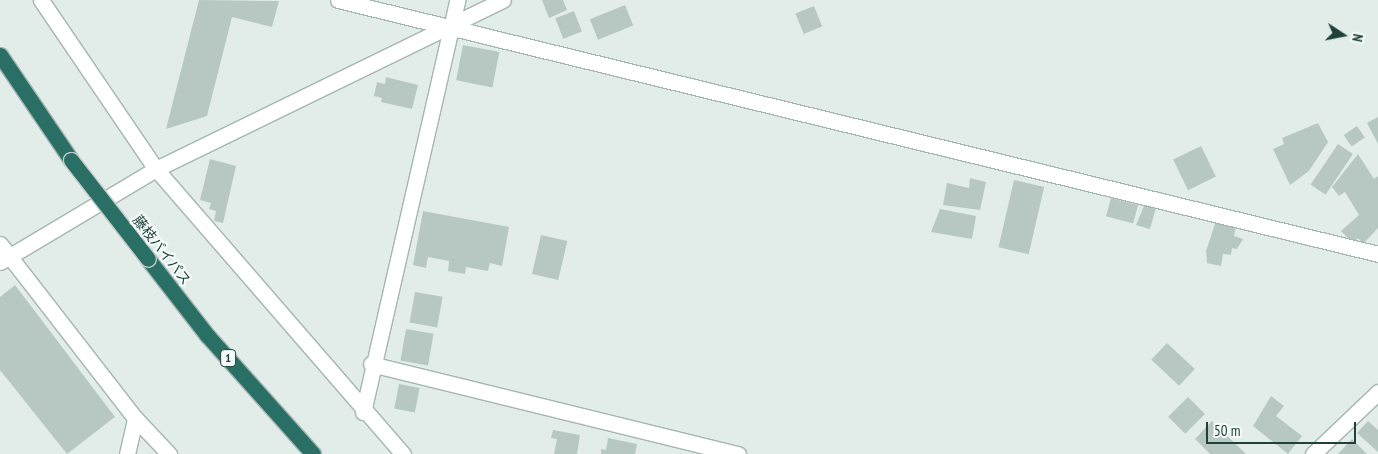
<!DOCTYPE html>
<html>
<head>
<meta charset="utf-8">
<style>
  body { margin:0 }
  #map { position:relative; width:1378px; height:454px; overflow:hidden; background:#e2ede9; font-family:"PT Sans Narrow","Noto Sans JP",sans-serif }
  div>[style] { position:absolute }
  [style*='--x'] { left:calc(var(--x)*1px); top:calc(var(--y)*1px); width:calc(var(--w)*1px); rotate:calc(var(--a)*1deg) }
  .building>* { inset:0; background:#b7c8c3; transform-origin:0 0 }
  .roads { filter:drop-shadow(1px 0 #a4b6b1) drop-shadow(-1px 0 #a4b6b1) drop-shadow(0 1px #a4b6b1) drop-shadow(0 -1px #a4b6b1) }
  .street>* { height:15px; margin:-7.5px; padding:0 7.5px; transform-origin:7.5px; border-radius:7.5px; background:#fff }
  .highway>* { height:15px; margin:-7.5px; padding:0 7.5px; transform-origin:7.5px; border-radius:7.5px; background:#2a6f66 }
  .bridges { filter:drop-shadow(1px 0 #c1cac8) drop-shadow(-1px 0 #c1cac8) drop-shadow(0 1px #c1cac8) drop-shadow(0 -1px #c1cac8) }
  .highway-bridge>* { height:15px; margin:-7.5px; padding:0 7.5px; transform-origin:7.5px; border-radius:7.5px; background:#2a6f66 }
  span { translate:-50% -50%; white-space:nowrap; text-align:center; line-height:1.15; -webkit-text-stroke:4.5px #f3faf7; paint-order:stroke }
  .shield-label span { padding:1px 4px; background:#f3faf7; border:1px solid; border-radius:4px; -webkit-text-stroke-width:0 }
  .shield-label { font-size:12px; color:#20403a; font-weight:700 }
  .street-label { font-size:14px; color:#20403a }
  .north { position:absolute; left:1318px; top:10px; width:50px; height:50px; -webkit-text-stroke:4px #f3faf7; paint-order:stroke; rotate:101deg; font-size:14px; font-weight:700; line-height:20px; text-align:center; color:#20403a }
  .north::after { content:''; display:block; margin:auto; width:18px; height:22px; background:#20403a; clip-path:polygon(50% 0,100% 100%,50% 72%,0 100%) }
  .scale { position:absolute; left:1206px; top:422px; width:150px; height:22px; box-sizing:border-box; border:2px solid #20403a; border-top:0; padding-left:6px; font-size:15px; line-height:18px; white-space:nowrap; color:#20403a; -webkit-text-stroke:4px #f3faf7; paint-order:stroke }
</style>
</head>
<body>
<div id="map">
  <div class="building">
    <div style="clip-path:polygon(199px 0,279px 1px,272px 27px,232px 17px,207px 116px,166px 129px)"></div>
    <div style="clip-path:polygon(542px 0,563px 0,567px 10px,549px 18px)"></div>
    <div style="left:625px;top:5px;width:22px;height:38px;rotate:68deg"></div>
    <div style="left:814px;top:6px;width:22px;height:20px;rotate:68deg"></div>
    <div style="left:574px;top:11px;width:22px;height:20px;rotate:69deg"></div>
    <div style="left:463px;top:45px;width:37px;height:36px;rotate:11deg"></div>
    <div style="clip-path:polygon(386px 77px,418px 85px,412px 109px,381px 102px,382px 98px,374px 96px,377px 82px,385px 84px)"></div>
    <div style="clip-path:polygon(1378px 117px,1378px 144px,1367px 123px)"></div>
    <div style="clip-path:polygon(1318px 123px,1328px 142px,1309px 171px,1290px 185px,1273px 149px,1284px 144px,1282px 138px)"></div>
    <div style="left:1357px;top:126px;width:14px;height:16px;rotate:56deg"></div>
    <div style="left:1338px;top:144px;width:18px;height:49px;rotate:34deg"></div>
    <div style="left:1201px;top:146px;width:34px;height:31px;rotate:64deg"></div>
    <div style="clip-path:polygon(1358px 154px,1374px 179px,1378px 176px,1378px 228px,1363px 244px,1358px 238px,1353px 243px,1341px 231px,1359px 215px,1345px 192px,1339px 196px,1332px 187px)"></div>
    <div style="clip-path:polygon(210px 159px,236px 166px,223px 223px,214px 221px,216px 211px,209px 209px,211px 203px,200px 200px)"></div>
    <div style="clip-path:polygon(970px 178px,986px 182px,980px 210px,943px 205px,947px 183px,969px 188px)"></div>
    <div style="left:1014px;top:180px;width:31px;height:69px;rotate:13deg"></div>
    <div style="left:1111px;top:198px;width:28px;height:19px;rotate:15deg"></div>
    <div style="clip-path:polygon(1146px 201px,1157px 204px,1150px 229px,1136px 225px)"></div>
    <div style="clip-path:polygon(940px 209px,976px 216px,972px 239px,931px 232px)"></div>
    <div style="clip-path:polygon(423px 211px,509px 227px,502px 266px,490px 263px,488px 271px,466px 267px,465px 274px,448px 271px,449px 261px,428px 257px,426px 268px,413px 265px)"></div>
    <div style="clip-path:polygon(1216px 221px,1236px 226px,1234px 236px,1243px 239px,1237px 249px,1232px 248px,1231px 255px,1223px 254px,1221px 266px,1207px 263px,1206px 251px)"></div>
    <div style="left:541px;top:235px;width:27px;height:40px;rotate:13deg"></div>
    <div style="clip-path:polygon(15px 285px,115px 417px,67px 454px,0 370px,0 297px)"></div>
    <div style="left:415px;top:292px;width:28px;height:31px;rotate:10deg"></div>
    <div style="left:406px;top:329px;width:28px;height:32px;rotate:10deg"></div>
    <div style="left:1167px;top:343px;width:38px;height:23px;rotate:43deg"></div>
    <div style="left:399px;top:384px;width:21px;height:25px;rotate:11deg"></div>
    <div style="clip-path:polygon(1271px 396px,1284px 406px,1276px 416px,1302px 436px,1288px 454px,1253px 426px)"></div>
    <div style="left:1188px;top:397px;width:24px;height:28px;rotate:45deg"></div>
    <div style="clip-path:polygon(1212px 421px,1246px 454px,1210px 454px,1195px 439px)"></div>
    <div style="clip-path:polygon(1368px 421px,1378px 430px,1378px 452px,1357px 433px)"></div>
    <div style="clip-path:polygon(553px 430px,580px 435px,577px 454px,554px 454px,557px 439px,551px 438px)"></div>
    <div style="clip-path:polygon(608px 438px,637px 444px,635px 454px,601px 454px,601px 449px,606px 450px)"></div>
    <div style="clip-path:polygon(1352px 439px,1367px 454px,1338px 454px)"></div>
  </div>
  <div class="roads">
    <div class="street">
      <div style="--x:41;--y:0;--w:204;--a:55.8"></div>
      <div style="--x:156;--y:169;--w:377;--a:49.1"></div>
      <div style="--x:338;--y:0;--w:1071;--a:13.72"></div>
      <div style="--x:0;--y:244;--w:220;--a:52.2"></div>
      <div style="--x:135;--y:418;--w:50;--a:46.6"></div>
      <div style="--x:0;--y:262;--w:182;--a:-30.8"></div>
      <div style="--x:156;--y:169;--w:386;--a:-26"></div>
      <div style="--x:371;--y:364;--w:378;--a:13.8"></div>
      <div style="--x:363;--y:412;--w:423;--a:-77.1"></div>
      <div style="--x:127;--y:454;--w:37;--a:-77"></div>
      <div style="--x:1313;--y:454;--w:90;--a:-43.6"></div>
    </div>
    <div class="highway">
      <div style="--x:0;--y:55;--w:127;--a:55.9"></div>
      <div style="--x:148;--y:259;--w:96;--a:52.2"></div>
      <div style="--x:207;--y:335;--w:159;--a:48.3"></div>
    </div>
  </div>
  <div class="bridges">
    <div class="highway-bridge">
      <div style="--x:71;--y:160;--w:125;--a:52.1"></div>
    </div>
  </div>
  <div class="shield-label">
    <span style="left:228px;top:358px">1</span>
  </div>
  <div class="street-label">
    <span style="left:162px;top:250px;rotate:52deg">藤枝バイパス</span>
  </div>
  <div class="north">N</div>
  <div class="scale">50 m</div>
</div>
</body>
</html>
